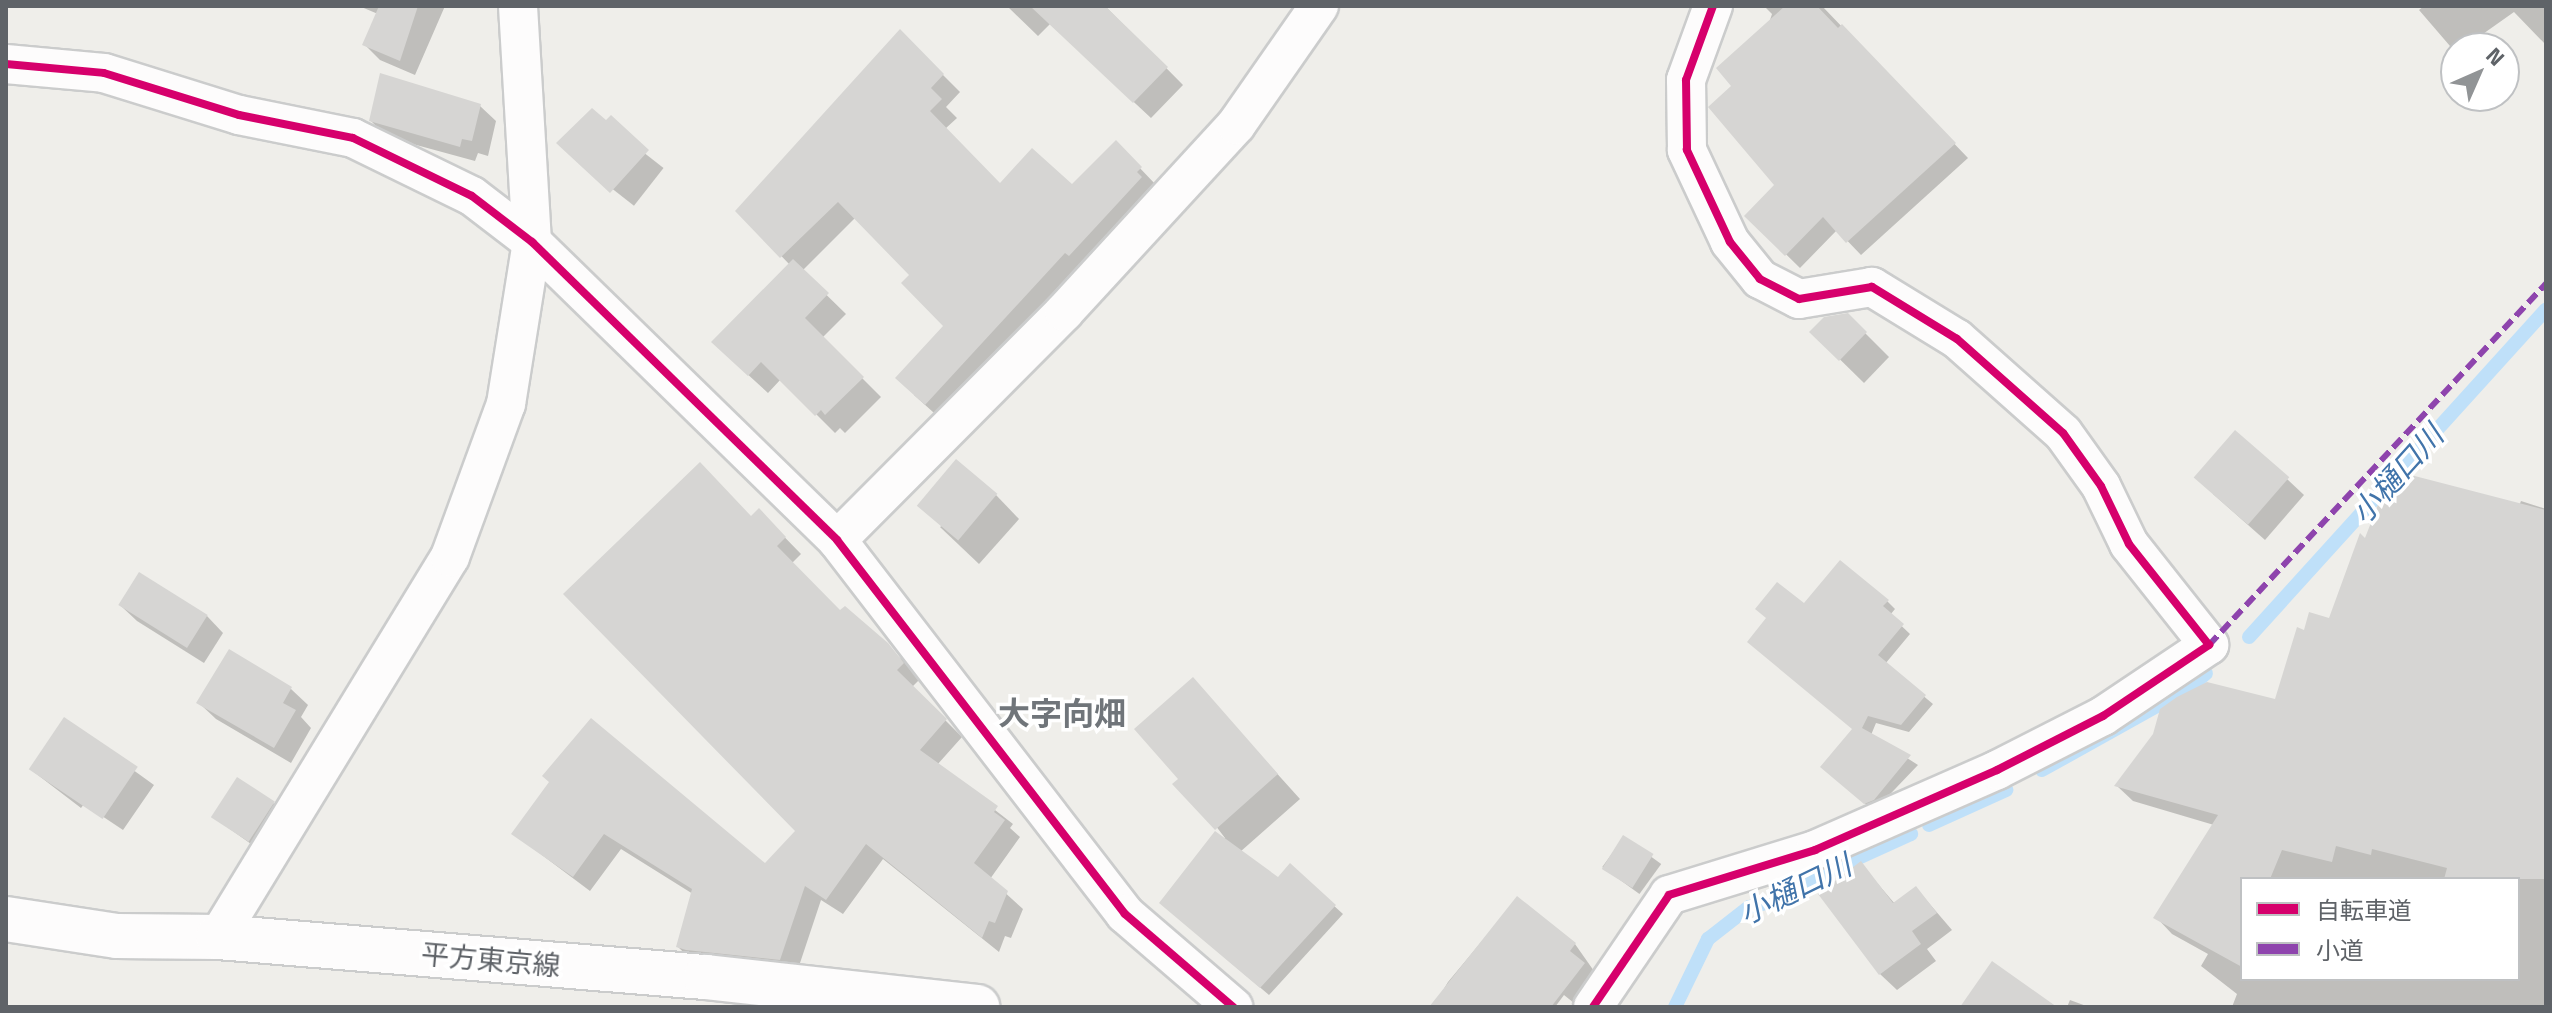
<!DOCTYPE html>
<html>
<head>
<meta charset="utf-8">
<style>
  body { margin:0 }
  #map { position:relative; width:2552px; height:1013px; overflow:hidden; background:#efeeea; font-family:"Titillium Web","Noto Sans JP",sans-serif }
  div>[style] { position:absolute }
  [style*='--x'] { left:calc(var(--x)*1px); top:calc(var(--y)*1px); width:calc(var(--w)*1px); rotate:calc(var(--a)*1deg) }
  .shadow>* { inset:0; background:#0003; transform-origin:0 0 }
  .stream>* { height:14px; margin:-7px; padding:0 7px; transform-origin:7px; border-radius:7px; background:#bfe0f9 }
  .building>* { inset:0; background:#d6d5d3; transform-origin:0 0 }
  .roads { filter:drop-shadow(2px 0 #cbcccc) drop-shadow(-2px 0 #cbcccc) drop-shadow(0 2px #cbcccc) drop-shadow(0 -2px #cbcccc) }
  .street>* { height:38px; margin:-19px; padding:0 19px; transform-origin:19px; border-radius:19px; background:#fdfcfc }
  .secondary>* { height:44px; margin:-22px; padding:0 22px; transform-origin:22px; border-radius:22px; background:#fdfcfc }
  .quiet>* { height:6px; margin-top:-3px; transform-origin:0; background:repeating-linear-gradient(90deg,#8e44ad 0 12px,transparent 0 18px) }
  .cycleway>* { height:8px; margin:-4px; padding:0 4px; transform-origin:4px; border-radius:4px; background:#d6006c }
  span { translate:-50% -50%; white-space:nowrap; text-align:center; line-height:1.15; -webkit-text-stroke:7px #fff; paint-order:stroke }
  .street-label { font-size:28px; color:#5f6368 }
  .water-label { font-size:30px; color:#4174aa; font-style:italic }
  .quarter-label { font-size:32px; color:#70757a; font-weight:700 }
  .frame { position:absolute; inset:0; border:8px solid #5f6368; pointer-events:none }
  .legend { position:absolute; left:2240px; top:877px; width:280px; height:104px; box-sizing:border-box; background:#fff; border:2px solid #bfc1c3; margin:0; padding:10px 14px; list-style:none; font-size:24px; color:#5f6368 }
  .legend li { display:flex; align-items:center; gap:16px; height:40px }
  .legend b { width:40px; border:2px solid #bfc1c3 }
  .north { position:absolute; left:2440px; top:32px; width:80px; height:80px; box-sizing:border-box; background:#fff; border:2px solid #bfc1c3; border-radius:50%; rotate:45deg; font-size:22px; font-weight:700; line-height:32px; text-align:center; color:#5f6368 }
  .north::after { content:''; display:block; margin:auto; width:28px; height:36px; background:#919496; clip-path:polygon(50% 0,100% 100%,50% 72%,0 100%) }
</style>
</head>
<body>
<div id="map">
  <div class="shadow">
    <div style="clip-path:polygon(359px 6px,445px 6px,415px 75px,380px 60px,364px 44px,378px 14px)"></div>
    <div style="clip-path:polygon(1007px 6px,1105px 6px,1183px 85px,1151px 118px,1050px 24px,1038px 36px)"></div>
    <div style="clip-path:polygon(1764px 6px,1822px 6px,1968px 158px,1861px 255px,1837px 230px,1800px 268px,1747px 216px,1776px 186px,1734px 87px,1769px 23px,1772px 14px)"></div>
    <div style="clip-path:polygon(2424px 6px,2546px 6px,2546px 45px,2514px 12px,2456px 53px,2419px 10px)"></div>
    <div style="clip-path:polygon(900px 32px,960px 92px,946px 107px,957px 118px,945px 129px,1000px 186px,1072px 187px,1116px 143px,1157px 186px,943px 421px,914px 395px,946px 326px,912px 275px,856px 217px,802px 271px,846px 314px,822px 338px,881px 397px,845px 433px,840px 428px,835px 433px,781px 379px,768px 393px,733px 361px,790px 265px,738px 211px)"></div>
    <div style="clip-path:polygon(480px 106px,496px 121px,488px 156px,478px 153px,475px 161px,387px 137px,371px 121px)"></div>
    <div style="left:606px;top:123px;width:73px;height:48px;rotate:38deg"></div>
    <div style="clip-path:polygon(1847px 315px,1889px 357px,1864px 383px,1812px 332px)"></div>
    <div style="clip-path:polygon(2287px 479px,2304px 495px,2265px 540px,2213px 494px)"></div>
    <div style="clip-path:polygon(evenodd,2405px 488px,2519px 506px,2521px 501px,2546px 509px,2546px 1007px,2232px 1007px,2237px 994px,2201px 966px,2208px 954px,2172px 934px,2156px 917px,2214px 825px,2133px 801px,2116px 785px,2277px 702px,2306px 632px,2330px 620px,2365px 541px,2405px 488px,2242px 879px,2518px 879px,2518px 979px,2242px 979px,2242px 879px)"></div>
    <div style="clip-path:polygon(996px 495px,1019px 519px,979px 564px,940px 527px)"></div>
    <div style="clip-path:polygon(759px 511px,801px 554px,791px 564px,840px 613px,904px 661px,919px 680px,912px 687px,962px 737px,937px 765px,1013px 824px,1010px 828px,1020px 837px,990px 879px,1023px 909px,1011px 938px,1005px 936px,999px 952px,883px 859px,843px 914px,821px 900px,796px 975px,695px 963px,678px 947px,693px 894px,621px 849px,590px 891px,514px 834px,551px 783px,765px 866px,798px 831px,751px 518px)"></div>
    <div style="clip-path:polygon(1887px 601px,1895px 609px,1890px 615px,1910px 634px,1885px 664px,1933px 704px,1909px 732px,1876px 723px,1871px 735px,1918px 765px,1874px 811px,1831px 775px,1854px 730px,1805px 606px)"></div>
    <div style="clip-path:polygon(120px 605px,207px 616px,223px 633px,204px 663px,137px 621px)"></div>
    <div style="clip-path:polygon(229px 652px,291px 689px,308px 705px,301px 717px,311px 728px,291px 763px,216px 719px,199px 703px)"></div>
    <div style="clip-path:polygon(1193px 680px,1300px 799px,1240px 852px,1278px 880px,1290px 866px,1343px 914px,1269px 995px,1170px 911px,1225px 838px,1180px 779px)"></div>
    <div style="clip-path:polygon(64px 720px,154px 785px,123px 830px,84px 804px,81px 808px,30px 769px)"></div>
    <div style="clip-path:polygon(273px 803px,282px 811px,258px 849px,213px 817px)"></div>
    <div style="left:1624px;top:837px;width:46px;height:37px;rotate:36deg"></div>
    <div style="clip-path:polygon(1861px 864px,1895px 904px,1916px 888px,1952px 930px,1927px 949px,1936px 961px,1897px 990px,1880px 974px)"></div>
    <div style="clip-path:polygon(1517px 899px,1575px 944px,1601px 981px,1579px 1007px,1564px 995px,1555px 1007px,1433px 1007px,1448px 982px)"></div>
    <div style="clip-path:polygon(2070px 1000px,2089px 1007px,2067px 1007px)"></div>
  </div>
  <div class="stream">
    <div style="--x:2249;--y:637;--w:442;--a:-47.8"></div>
    <div style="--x:2042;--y:770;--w:165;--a:-29.1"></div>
    <div style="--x:2186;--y:690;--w:26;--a:-40"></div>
    <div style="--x:1929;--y:825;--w:85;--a:-24.4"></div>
    <div style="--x:1675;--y:1007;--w:76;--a:-64.1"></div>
    <div style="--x:1708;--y:939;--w:52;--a:-38"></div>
    <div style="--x:1749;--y:907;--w:39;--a:-13"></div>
    <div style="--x:1787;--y:898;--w:53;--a:-31.9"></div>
    <div style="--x:1832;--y:870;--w:87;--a:-24.5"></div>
  </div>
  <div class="building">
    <div style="clip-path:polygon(379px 6px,418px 6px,400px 61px,362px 45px)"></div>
    <div style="clip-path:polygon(1030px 6px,1105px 6px,1168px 67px,1133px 103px)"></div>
    <div style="clip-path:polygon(1785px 6px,1817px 6px,1838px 28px,1842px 24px,1956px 143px,1846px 243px,1823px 217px,1785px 256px,1744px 216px,1774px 185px,1708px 107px,1731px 86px,1716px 68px)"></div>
    <div style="clip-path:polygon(900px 29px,944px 74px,931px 88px,942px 99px,930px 111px,1000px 183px,1032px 148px,1072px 184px,1116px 140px,1142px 167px,1137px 172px,1142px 177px,1106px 216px,1069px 256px,1065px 253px,925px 405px,895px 378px,943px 326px,901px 283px,909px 275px,838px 202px,780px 258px,735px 211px)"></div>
    <div style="clip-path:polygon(380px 73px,481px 104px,472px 141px,462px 139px,460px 147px,369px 121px)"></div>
    <div style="clip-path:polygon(592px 108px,606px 120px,611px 115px,649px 150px,610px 193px,556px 143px)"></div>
    <div style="clip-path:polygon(793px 259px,829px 293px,805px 318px,864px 377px,825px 415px,821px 410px,815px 416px,761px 362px,748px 376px,711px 342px)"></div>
    <div style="clip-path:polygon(1848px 313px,1867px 332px,1839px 361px,1809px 332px,1824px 317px)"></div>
    <div style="left:2235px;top:430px;width:72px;height:63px;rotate:41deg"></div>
    <div style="left:956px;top:459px;width:54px;height:61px;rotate:40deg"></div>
    <div style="clip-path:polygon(700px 462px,751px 516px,759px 508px,786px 537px,777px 546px,840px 610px,845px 606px,888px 643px,904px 663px,897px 670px,947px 719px,920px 750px,998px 806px,994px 812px,1005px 820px,974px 863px,1008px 891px,995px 923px,989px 921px,982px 938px,866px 844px,826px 900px,805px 886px,780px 960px,686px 950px,676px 947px,692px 889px,604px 834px,573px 877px,511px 834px,549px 782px,542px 776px,591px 718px,765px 863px,795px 831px,563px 594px)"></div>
    <div style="clip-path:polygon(2407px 474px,2546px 510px,2546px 879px,2444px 879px,2447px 868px,2372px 849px,2371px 855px,2336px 846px,2332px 862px,2282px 850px,2270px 879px,2242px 879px,2242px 967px,2153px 918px,2218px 815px,2114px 786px,2153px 734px,2160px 709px,2177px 697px,2207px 682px,2275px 699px,2297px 627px,2304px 630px,2309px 612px,2329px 618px,2360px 533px,2365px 538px,2388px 479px,2403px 485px)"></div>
    <div style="clip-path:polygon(1840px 560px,1889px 600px,1883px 606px,1904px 624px,1878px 655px,1926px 695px,1901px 725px,1868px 716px,1862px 728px,1911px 755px,1874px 800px,1864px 804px,1820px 767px,1852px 729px,1747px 642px,1766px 618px,1755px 609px,1777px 582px,1804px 603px)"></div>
    <div style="left:139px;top:572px;width:81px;height:39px;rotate:32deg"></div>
    <div style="clip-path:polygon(229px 649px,292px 687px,283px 703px,296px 710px,274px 748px,196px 703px)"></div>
    <div style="clip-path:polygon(1193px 677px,1278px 774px,1215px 830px,1172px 784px,1178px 779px,1134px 729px)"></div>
    <div style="left:64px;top:717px;width:89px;height:63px;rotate:34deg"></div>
    <div style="left:237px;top:777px;width:45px;height:48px;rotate:33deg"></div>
    <div style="clip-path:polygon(1215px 831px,1278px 877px,1290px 863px,1336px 905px,1260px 988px,1159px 903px)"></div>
    <div style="left:1623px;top:835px;width:36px;height:40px;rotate:32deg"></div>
    <div style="clip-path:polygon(1861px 861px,1893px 903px,1916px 886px,1937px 913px,1912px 931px,1921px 944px,1879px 975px,1818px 894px)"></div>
    <div style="clip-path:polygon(1517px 896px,1576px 943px,1570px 951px,1585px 963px,1551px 1007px,1429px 1007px)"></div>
    <div style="clip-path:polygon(1992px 961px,2057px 1007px,1960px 1007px)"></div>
  </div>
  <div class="roads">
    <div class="street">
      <div style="--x:6;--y:64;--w:98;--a:5.2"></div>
      <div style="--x:104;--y:73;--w:141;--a:17.3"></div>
      <div style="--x:239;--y:115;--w:116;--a:11.4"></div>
      <div style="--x:353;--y:138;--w:132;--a:26"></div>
      <div style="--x:472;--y:196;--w:76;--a:37.5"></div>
      <div style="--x:532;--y:242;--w:426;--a:44.3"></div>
      <div style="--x:837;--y:540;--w:472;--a:52.4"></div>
      <div style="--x:1125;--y:914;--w:143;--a:40.7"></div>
      <div style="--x:837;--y:540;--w:322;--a:-45.1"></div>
      <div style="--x:1064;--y:312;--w:254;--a:-47.4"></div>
      <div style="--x:1236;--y:125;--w:145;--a:-55.1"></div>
      <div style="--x:218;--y:937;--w:445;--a:-58.6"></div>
      <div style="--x:450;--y:557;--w:163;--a:-69.9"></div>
      <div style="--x:506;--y:404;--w:164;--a:-80.9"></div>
      <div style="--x:532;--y:242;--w:236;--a:-93.4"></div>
      <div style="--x:1593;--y:1007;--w:135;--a:-55.8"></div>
      <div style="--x:1669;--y:895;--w:153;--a:-17.1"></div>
      <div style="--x:1815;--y:850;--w:199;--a:-23.7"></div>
      <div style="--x:1997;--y:770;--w:119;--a:-27"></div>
      <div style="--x:2103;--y:716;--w:128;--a:-33.8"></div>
      <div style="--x:2209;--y:645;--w:129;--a:-128.4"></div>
      <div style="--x:2129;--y:544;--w:64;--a:-115.8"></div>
      <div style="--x:2101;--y:486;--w:65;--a:-125.6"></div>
      <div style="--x:2063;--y:433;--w:142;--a:-138.4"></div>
      <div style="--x:1957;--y:339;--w:100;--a:-148.5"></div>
      <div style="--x:1872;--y:287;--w:74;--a:170.7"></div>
      <div style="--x:1799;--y:299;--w:44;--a:-152.9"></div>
      <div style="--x:1760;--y:279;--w:48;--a:-129"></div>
      <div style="--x:1730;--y:242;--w:102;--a:-115.1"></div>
      <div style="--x:1687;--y:150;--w:70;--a:-90.8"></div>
      <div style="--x:1686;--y:80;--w:79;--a:-70"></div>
    </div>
    <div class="secondary">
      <div style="--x:6;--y:919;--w:112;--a:8.7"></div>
      <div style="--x:117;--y:936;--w:101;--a:0.6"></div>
      <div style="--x:218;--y:937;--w:490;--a:4.7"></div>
      <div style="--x:706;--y:977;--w:273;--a:6.3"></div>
    </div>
  </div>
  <div class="quiet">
    <div style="--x:2209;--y:645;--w:495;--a:-47"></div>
  </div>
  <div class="cycleway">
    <div style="--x:6;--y:64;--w:98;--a:5.2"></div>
    <div style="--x:104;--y:73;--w:141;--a:17.3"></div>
    <div style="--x:239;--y:115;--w:116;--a:11.4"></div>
    <div style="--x:353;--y:138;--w:132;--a:26"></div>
    <div style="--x:472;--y:196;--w:76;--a:37.5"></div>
    <div style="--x:532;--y:242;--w:426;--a:44.3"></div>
    <div style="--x:837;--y:540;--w:472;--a:52.4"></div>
    <div style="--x:1125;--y:914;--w:143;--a:40.7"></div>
    <div style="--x:1593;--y:1007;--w:135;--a:-55.8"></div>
    <div style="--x:1669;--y:895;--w:153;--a:-17.1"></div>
    <div style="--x:1815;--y:850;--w:199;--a:-23.7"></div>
    <div style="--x:1997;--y:770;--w:119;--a:-27"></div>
    <div style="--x:2103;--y:716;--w:128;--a:-33.8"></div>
    <div style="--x:2209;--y:645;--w:129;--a:-128.4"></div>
    <div style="--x:2129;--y:544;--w:64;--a:-115.8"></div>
    <div style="--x:2101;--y:486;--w:65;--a:-125.6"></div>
    <div style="--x:2063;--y:433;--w:142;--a:-138.4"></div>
    <div style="--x:1957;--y:339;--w:100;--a:-148.5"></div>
    <div style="--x:1872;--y:287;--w:74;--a:170.7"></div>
    <div style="--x:1799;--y:299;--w:44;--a:-152.9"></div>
    <div style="--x:1760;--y:279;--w:48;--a:-129"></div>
    <div style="--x:1730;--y:242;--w:102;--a:-115.1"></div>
    <div style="--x:1687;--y:150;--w:70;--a:-90.8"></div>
    <div style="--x:1686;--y:80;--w:79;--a:-70"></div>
  </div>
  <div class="street-label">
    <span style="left:491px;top:960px;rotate:5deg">平方東京線</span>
  </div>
  <div class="water-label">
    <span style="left:2397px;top:474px;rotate:-48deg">小樋口川</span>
    <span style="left:1795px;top:889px;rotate:-26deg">小樋口川</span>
  </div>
  <div class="quarter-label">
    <span style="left:1062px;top:713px">大字向畑</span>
  </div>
  <div class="frame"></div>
  <ul class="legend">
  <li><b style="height:10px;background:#d6006c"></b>自転車道</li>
  <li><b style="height:10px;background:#8e44ad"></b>小道</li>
  </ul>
  <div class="north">N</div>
</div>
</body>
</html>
